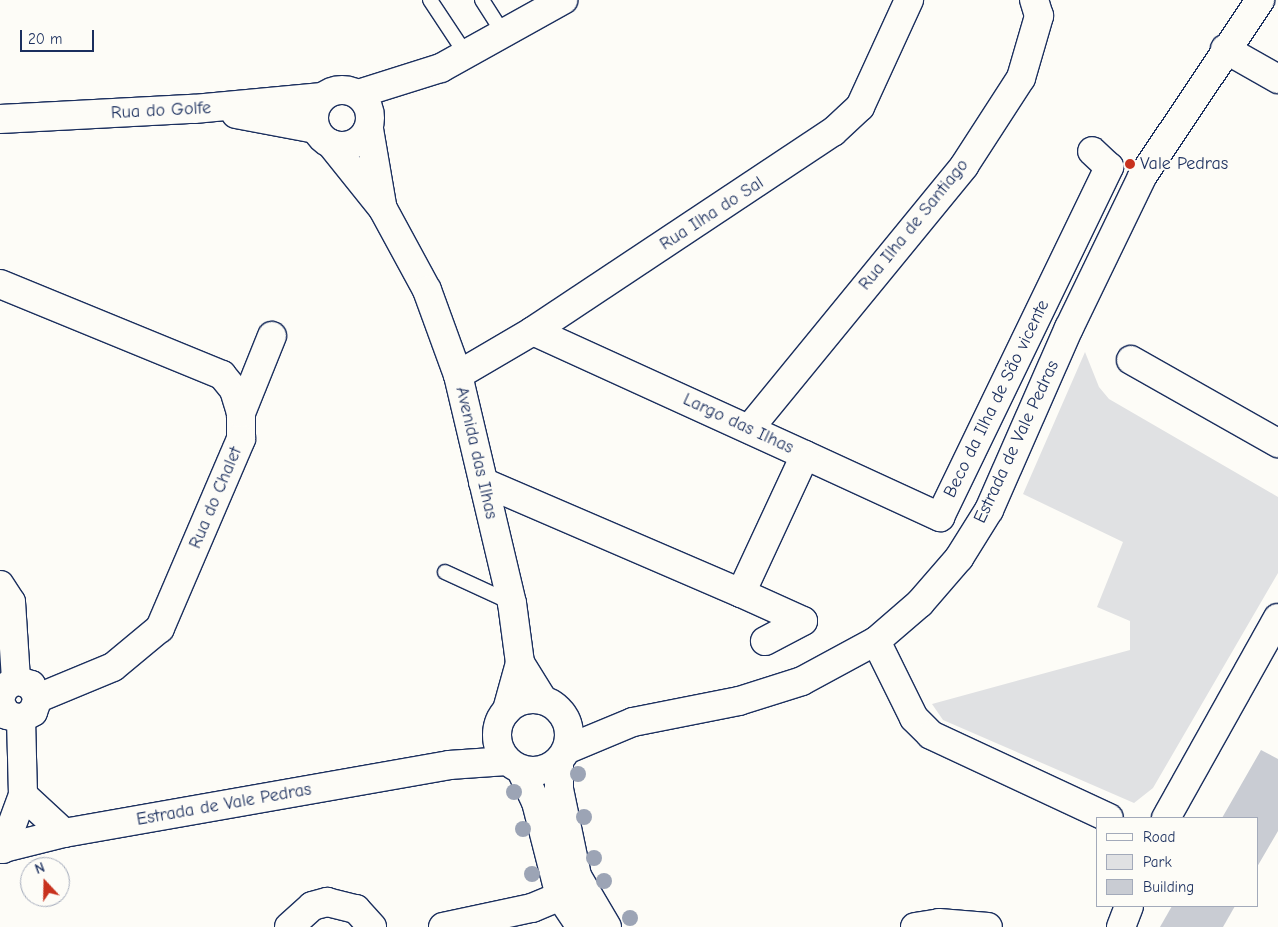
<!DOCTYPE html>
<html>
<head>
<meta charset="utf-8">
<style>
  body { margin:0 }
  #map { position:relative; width:1278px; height:927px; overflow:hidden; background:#fdfcf7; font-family:"Comic Neue",sans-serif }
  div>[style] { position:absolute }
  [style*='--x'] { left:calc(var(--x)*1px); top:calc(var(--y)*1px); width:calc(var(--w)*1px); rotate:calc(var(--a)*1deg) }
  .green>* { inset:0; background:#e0e1e3 }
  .building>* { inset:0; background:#c9ccd3 }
  .roads { filter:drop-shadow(1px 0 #1b2f5e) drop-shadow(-1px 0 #1b2f5e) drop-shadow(0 1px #1b2f5e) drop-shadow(0 -1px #1b2f5e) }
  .service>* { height:14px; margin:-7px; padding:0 7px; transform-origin:7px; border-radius:7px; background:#fdfcf7 }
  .minor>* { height:28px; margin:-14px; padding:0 14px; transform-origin:14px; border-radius:14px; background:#fdfcf7 }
  .minor>.ring { margin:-14px; padding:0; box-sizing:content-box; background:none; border:28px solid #fdfcf7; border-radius:50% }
  .tertiary>* { height:28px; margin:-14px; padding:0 14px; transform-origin:14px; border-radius:14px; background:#fdfcf7 }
  .secondary>* { height:28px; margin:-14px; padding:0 14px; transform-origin:14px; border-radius:14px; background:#fdfcf7 }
  .secondary>.ring { margin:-14px; padding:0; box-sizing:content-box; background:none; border:28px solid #fdfcf7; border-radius:50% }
  .trees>* { width:16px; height:16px; margin:-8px; border-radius:50%; background:#9ca4b5 }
  .dots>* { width:14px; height:14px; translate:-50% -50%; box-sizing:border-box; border:2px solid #fdfcf7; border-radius:50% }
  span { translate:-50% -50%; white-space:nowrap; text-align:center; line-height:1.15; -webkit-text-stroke:4px #fdfcf7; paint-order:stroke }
  .street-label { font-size:18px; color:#1b2f5e }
  .poi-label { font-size:18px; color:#1b2f5e }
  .left { translate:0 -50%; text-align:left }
  .legend { position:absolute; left:1096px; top:817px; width:162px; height:90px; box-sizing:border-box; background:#fdfcf7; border:1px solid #a3aaba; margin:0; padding:6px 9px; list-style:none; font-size:15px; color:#1b2f5e }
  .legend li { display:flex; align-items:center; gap:10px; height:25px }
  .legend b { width:25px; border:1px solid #a3aaba }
  .north { position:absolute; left:20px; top:857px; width:50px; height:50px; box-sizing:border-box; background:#fdfcf7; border:1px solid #a3aaba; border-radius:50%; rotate:339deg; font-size:14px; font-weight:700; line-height:20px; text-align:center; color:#1b2f5e }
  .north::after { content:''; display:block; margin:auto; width:18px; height:22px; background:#c8321e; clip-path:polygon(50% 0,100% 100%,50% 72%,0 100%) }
  .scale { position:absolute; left:20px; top:30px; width:74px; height:22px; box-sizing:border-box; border:2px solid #1b2f5e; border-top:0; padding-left:6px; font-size:15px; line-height:18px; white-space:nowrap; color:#1b2f5e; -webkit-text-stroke:4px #fdfcf7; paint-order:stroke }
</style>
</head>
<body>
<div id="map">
  <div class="green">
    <div style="clip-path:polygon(1085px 352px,1099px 387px,1109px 399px,1278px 497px,1278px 573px,1153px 788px,1134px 803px,943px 720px,932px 704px,1130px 650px,1130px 621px,1097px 607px,1123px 542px,1023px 494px)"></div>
  </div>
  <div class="building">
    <div style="clip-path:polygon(1261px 750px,1278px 759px,1278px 831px,1257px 867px,1257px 818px,1222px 818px)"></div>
    <div style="clip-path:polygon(1172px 906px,1235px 906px,1223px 927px,1160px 927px)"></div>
  </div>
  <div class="roads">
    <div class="service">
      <div style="--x:430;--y:0;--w:67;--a:56.5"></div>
      <div style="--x:482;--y:0;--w:43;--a:57.4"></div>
      <div style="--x:445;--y:572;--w:74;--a:24.8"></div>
    </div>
    <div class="minor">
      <div style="--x:1225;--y:49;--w:61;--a:29.5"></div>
      <div class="ring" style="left:314px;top:90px;width:28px;height:28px"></div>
      <div style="--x:358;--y:94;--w:87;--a:-17.4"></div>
      <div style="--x:441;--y:68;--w:140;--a:-29.1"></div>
      <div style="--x:236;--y:114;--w:81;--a:10.6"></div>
      <div style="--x:0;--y:119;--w:194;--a:-3"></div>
      <div style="--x:194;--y:109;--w:129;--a:-5.4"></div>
      <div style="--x:369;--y:129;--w:77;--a:80.3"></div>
      <div style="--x:331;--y:144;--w:83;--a:51.3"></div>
      <div style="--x:383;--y:209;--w:92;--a:61.5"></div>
      <div style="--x:427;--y:290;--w:90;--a:70"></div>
      <div style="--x:458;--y:375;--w:234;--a:76.7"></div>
      <div style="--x:512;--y:603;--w:61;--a:82.4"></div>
      <div style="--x:520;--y:663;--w:49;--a:105.5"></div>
      <div style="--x:0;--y:284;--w:240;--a:22.3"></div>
      <div style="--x:222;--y:375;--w:19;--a:51"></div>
      <div style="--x:234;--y:390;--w:24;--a:73"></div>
      <div style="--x:241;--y:413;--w:26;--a:90"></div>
      <div style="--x:241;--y:439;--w:206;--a:113.2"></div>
      <div style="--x:160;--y:628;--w:61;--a:140.3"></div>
      <div style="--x:113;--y:667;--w:81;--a:157.5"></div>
      <div style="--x:1131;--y:360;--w:169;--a:29.5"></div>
      <div style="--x:458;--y:375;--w:87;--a:-30.4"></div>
      <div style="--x:533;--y:331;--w:360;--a:-33.6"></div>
      <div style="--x:833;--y:132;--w:37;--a:-43"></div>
      <div style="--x:860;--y:107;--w:118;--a:-65.4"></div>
      <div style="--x:241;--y:413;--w:83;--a:-68.1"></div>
      <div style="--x:749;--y:429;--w:340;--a:-50.7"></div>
      <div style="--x:964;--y:166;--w:105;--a:-57.1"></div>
      <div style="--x:1021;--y:78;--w:65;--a:-73.8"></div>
      <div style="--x:1039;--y:16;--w:17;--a:-107"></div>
      <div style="--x:805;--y:455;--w:149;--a:24.7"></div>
      <div style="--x:940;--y:517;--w:389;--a:-64.2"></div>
      <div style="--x:1109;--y:167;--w:23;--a:-137"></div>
      <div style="--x:483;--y:482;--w:281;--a:23.3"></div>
      <div style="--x:741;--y:593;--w:152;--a:-65.1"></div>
      <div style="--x:805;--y:455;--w:299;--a:-155.5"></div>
      <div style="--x:0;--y:585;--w:20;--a:57"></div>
      <div style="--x:11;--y:602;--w:78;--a:86.3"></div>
      <div style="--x:741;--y:593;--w:68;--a:24.3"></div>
      <div style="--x:803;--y:621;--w:43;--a:152.2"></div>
      <div style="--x:876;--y:641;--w:86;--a:63.7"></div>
      <div style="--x:914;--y:718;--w:24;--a:45"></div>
      <div style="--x:931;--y:735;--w:196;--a:25"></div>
      <div style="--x:520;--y:663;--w:44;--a:58.1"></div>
      <div style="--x:0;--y:699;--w:12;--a:-70"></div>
      <div style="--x:4;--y:688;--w:14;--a:-34"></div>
      <div style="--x:16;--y:680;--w:16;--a:18"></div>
      <div style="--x:31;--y:685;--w:15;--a:62"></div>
      <div style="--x:38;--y:698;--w:15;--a:110"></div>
      <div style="--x:33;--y:712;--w:14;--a:150"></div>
      <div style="--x:21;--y:719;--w:15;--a:-164"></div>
      <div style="--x:7;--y:715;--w:14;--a:-120"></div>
      <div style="--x:23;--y:795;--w:56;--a:42.8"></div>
      <div style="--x:1166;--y:818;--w:229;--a:-60.8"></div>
      <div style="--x:3;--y:849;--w:58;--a:-69.7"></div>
      <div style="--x:23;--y:795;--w:76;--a:-91.5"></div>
      <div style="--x:289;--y:927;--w:31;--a:-42"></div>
      <div style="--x:312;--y:906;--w:16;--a:-15"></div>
      <div style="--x:327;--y:902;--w:30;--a:14"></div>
      <div style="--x:356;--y:909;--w:24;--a:48"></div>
      <div style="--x:443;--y:927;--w:91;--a:-12.1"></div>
      <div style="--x:532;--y:908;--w:54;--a:-22.8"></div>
      <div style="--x:915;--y:927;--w:24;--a:-9"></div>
      <div style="--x:939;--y:923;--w:49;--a:4.7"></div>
      <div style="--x:1121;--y:927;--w:22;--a:-69"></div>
    </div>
    <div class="tertiary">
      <div style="--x:559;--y:761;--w:28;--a:90"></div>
      <div style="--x:559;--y:789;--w:89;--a:78.3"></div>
      <div style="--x:577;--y:876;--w:59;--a:59.5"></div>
      <div style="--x:521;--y:770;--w:35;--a:65"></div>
      <div style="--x:536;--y:802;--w:97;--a:75.7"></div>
      <div style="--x:560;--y:896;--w:37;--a:56"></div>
    </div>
    <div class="secondary">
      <div class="ring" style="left:497px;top:699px;width:44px;height:44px"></div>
      <div style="--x:568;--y:749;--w:70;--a:-22.6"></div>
      <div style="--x:633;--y:722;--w:108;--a:-11.2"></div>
      <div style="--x:739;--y:701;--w:66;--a:-17.6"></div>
      <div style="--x:802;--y:681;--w:84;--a:-28.4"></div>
      <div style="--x:876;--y:641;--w:58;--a:-40.8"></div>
      <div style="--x:920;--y:603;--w:60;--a:-49.1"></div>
      <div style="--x:959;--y:558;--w:57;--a:-58"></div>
      <div style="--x:989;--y:510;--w:199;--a:-66.3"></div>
      <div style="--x:1069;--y:328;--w:168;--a:-64.2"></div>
      <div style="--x:1142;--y:177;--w:213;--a:-56.3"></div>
      <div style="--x:0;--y:849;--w:66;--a:-14"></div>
      <div style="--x:64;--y:833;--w:391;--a:-10"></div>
      <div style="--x:449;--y:765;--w:58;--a:-3.9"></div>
    </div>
  </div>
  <div class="trees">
    <div style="left:578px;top:774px"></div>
    <div style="left:514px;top:792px"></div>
    <div style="left:584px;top:817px"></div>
    <div style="left:523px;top:829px"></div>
    <div style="left:594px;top:858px"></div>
    <div style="left:532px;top:874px"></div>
    <div style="left:604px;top:881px"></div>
    <div style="left:630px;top:918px"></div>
  </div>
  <div class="dots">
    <div style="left:1130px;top:164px;background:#c8321e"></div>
  </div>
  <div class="street-label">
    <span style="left:161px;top:111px;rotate:-3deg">Rua do Golfe</span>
    <span style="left:712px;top:214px;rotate:-33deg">Rua Ilha do Sal</span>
    <span style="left:914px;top:225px;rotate:-51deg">Rua Ilha de Santiago</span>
    <span style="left:997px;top:399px;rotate:-64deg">Beco da Ilha de São vicente</span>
    <span style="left:738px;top:424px;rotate:25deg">Largo das Ilhas</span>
    <span style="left:1017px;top:442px;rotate:-65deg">Estrada de Vale Pedras</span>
    <span style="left:476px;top:453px;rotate:77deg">Avenida das Ilhas</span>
    <span style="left:216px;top:498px;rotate:-67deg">Rua do Chalet</span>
    <span style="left:224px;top:805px;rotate:-10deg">Estrada de Vale Pedras</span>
  </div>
  <div class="poi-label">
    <span class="left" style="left:1140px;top:164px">Vale Pedras</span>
  </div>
  <ul class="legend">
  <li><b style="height:6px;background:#fdfcf7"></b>Road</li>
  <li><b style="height:14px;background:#e0e1e3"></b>Park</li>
  <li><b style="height:14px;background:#c9ccd3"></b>Building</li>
  </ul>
  <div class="north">N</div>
  <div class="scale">20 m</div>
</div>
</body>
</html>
